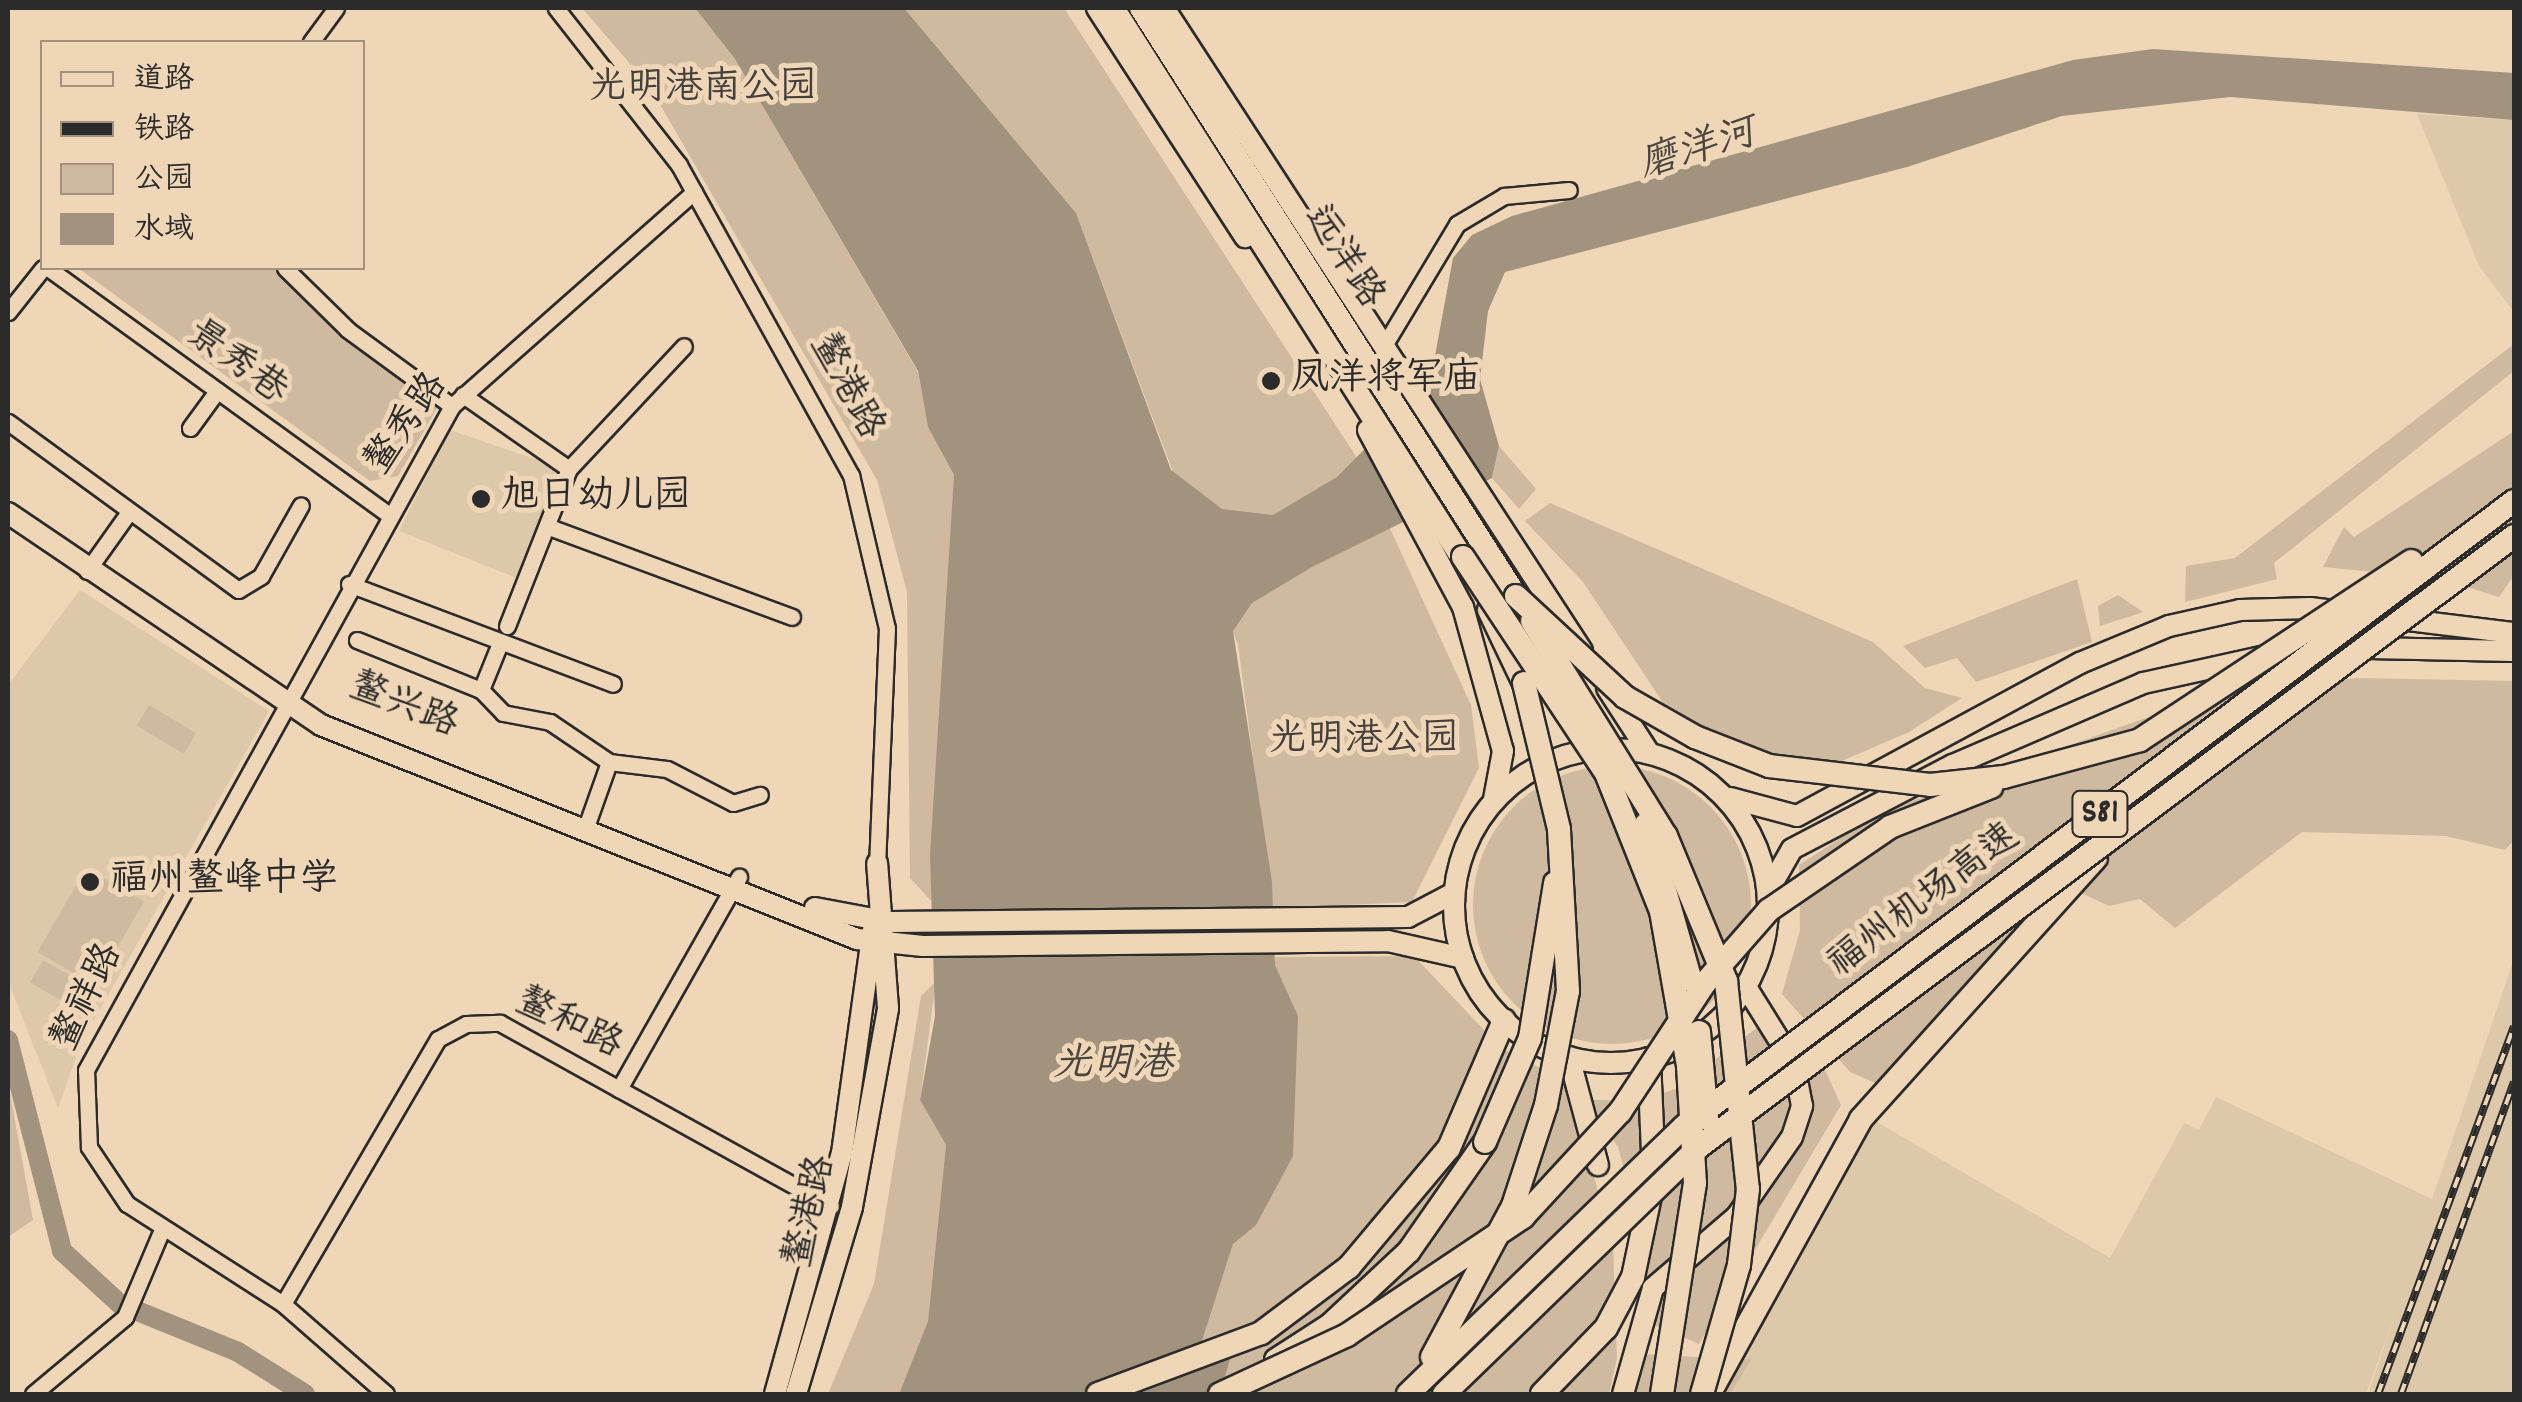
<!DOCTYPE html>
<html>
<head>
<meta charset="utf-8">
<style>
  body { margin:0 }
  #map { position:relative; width:2522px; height:1402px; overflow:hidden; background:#eed6b6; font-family:Dekko,"LXGW WenKai TC",sans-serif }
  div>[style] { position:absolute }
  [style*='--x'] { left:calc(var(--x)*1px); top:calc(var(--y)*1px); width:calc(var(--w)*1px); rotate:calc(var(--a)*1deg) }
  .built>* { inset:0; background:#dec8aa }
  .green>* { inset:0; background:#cfbaa0; transform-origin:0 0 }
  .round { border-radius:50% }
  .water>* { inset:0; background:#a2937f }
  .river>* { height:20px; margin:-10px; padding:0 10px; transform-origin:10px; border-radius:10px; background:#a2937f }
  .roads { filter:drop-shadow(2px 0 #2b2b2b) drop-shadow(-2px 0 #2b2b2b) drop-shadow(0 2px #2b2b2b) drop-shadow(0 -2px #2b2b2b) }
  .minor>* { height:15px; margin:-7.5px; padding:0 7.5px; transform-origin:7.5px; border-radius:7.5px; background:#eed6b6 }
  .major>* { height:20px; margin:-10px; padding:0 10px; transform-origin:10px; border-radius:10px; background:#eed6b6 }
  .major>.ring { margin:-10px; padding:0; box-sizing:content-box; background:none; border:20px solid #eed6b6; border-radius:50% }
  .highway>* { height:22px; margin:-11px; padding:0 11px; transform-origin:11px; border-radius:11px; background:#eed6b6 }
  .rail>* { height:8px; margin-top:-4px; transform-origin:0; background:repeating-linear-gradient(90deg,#eed6b6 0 11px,#2b2b2b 0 22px); box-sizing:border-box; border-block:2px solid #2b2b2b }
  .bridges { filter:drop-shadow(2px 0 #2b2b2b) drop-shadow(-2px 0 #2b2b2b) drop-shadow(0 2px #2b2b2b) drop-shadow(0 -2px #2b2b2b) }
  .highway-bridge>* { height:22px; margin:-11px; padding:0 11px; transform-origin:11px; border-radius:11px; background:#eed6b6 }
  .dots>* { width:28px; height:28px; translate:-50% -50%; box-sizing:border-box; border:5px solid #eed6b6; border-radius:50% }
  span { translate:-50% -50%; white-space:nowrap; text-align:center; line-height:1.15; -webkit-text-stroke:10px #eed6b6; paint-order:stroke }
  .shield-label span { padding:2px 8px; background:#eed6b6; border:2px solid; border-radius:8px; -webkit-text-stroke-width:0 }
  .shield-label { font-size:35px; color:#2b2b2b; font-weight:700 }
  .park-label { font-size:38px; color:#44403d }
  .street-label { font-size:38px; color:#2b2b2b }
  .poi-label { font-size:38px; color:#2b2b2b }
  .left { translate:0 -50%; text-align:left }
  .water-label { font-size:40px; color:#494540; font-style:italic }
  .frame { position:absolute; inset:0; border:10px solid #2b2b2b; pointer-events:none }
  .legend { position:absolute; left:40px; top:40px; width:325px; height:230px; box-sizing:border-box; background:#eed6b6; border:2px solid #a0927e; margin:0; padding:12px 18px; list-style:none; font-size:30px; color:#2b2b2b }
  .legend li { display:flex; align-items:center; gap:20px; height:50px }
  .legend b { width:50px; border:2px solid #a0927e }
</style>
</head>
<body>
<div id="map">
  <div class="built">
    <div style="clip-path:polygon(2417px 114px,2514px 120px,2514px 312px,2479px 266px)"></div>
    <div style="clip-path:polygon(450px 430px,558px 467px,519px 579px,399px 531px)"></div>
    <div style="clip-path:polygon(80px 590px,269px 711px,81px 1043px,58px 1108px,8px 981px,8px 685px)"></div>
    <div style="clip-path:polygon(2514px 959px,2514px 1394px,2368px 1394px,2397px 1309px,2366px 1394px,1730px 1394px,1751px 1360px,1729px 1359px,1870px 1118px,2110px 1258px,2184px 1123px,2199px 1130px,2216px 1097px,2432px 1199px)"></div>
  </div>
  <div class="green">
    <div style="clip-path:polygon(582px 8px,695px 8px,735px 59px,918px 372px,928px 426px,954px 475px,933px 903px,910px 878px,907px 592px,877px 480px,650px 87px)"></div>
    <div style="clip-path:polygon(904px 8px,1064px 8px,1359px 461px,1471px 705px,1479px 768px,1412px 902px,1273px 908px,1238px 645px,1076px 213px)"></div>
    <div style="clip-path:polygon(78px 268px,279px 268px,437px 408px,398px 476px,370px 481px)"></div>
    <div style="clip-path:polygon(2514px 344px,2514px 371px,2274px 563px,2277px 579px,2185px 602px,2186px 566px,2235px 558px)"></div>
    <div style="clip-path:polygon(2514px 431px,2514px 575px,2499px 597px,2438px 578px,2323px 567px,2344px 527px,2354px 537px)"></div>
    <div style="clip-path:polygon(1499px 446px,1536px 489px,1519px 509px,1492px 478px)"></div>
    <div style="clip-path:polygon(1550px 503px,1873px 642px,1925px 688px,1962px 698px,1909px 732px,1793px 782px,1736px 766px,1666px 707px,1583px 582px,1525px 521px)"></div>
    <div style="clip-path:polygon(2077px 579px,2092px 642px,1976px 682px,1957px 658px,1925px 668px,1903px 646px)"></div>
    <div style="clip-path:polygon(2118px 595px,2143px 612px,2100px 626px,2098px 606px)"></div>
    <div style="clip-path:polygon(2357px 678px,2514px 681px,2514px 840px,2505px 850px,2446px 836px,2302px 832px,2175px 928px,2140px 899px,2109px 906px,2079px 892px,1889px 1089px,1850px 1072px,1782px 994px,1800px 930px,1799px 865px,1881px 812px,2143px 719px,2245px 691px)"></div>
    <div style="left:149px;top:705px;width:55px;height:24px;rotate:31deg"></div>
    <div class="round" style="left:1473px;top:766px;width:278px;height:278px"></div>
    <div style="left:86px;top:868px;width:67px;height:97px;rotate:30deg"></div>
    <div style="clip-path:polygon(1414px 956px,1501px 1048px,1568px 1082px,1613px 1246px,1617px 1358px,1609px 1394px,1220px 1394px,1202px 1341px,1233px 1244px,1256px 1224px,1275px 957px)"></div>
    <div style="left:43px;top:960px;width:48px;height:26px;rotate:30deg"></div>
    <div style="clip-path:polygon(936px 981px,920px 1100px,946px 1145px,928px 1321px,899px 1394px,828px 1394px,874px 1284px,921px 996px)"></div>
    <div style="clip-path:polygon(1767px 1020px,1826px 1072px,1841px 1105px,1699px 1344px,1642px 1320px,1639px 1226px,1618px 1147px,1588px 1100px,1643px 1100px,1678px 1088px)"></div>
    <div style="clip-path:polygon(8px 1082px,33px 1220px,8px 1237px)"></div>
    <div style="clip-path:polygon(1642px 1354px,1729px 1359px,1752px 1359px,1730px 1394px,1634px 1394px)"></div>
  </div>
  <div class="water">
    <div style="clip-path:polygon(695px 8px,904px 8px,1076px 213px,1171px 470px,1222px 509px,1273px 515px,1337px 477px,1430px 383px,1453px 258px,1472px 235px,1512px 216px,2073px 60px,2153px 49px,2514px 73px,2514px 120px,2230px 97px,2062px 116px,1907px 167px,1505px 272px,1488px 311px,1480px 379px,1499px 446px,1492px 478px,1312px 567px,1252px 603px,1233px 631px,1272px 882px,1275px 965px,1298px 1016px,1293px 1156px,1256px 1225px,1233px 1244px,1202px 1341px,1230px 1359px,1220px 1394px,899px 1394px,928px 1321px,946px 1145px,920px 1100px,935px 1016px,930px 855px,954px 475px,928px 427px,918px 371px,735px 59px)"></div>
  </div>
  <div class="river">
    <div style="--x:8;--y:1040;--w:218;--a:75.6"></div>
    <div style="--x:62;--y:1251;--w:79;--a:42.4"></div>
    <div style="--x:120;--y:1304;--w:127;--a:22.1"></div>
    <div style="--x:238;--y:1352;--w:79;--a:32.1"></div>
  </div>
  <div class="roads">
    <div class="minor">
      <div style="--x:556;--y:8;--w:199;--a:51.9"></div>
      <div style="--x:679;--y:165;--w:355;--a:61"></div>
      <div style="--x:851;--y:475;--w:157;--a:76.8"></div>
      <div style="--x:887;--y:628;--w:235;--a:92.4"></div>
      <div style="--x:311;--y:42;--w:42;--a:-53.7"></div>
      <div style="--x:48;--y:268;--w:418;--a:35.9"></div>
      <div style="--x:285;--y:268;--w:88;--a:44.5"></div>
      <div style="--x:348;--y:330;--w:129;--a:36.2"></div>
      <div style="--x:8;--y:312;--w:56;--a:-51.5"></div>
      <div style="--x:1385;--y:344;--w:140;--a:-59"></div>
      <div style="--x:1457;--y:224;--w:55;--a:-30.8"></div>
      <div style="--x:1504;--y:196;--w:65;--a:-5.3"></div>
      <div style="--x:463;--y:395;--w:129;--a:34.9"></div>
      <div style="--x:8;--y:422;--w:285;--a:36.1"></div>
      <div style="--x:238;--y:590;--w:27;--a:-31"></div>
      <div style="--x:261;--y:576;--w:81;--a:-60.6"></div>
      <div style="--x:190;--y:428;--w:46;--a:-53.9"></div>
      <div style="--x:549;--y:527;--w:259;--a:20.3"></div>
      <div style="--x:87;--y:571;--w:72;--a:-54.6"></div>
      <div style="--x:349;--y:584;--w:282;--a:20.7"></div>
      <div style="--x:507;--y:626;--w:169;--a:-68.5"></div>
      <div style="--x:569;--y:469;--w:168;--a:-46.9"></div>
      <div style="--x:357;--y:640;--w:134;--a:22"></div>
      <div style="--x:481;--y:690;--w:32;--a:46"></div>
      <div style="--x:503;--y:713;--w:48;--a:10.8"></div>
      <div style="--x:550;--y:722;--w:71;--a:34.1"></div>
      <div style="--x:609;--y:762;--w:58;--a:6.9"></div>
      <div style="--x:667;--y:769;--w:74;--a:27.3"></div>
      <div style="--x:733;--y:803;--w:28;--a:-17"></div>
      <div style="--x:481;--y:690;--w:51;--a:-68"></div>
      <div style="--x:586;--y:827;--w:69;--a:-70.5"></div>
      <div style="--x:619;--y:1089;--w:242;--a:28.9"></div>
      <div style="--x:283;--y:1304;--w:307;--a:-59.7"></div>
      <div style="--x:438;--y:1039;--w:32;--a:-28"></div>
      <div style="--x:466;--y:1024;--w:34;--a:-2"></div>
      <div style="--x:500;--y:1023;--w:136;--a:29"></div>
      <div style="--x:619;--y:1089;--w:244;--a:-60.5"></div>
      <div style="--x:33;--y:1394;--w:120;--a:-39.9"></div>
      <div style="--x:125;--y:1317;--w:90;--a:-67.1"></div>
      <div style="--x:386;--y:1394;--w:137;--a:-138.9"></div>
      <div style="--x:283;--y:1304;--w:185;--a:-147.3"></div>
      <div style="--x:127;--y:1204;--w:69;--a:-123.7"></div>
      <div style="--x:89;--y:1147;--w:77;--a:-92.2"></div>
      <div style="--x:86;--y:1070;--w:758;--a:-61.14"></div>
      <div style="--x:452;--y:406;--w:323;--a:-41.5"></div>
    </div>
    <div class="major">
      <div style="--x:1097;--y:8;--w:273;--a:57.1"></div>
      <div style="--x:1164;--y:8;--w:767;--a:56.97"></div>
      <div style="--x:1368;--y:430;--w:201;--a:61.8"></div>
      <div style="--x:1463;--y:607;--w:149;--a:74.5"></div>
      <div style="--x:1503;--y:751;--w:49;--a:100.6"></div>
      <div style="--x:8;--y:513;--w:378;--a:34.1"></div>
      <div style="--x:321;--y:725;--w:577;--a:21.76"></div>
      <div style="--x:857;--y:939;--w:66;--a:6.1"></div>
      <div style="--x:923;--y:946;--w:465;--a:-0.6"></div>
      <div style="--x:1388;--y:941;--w:77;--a:12.8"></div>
      <div style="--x:2319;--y:647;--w:195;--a:1.2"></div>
      <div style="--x:1607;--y:688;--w:77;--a:57.1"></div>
      <div class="ring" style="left:1454px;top:749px;width:294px;height:294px"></div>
      <div style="--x:1730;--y:798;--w:69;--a:15"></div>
      <div style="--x:1797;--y:816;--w:322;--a:-28.4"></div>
      <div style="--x:2080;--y:663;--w:96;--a:-22.6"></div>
      <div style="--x:2169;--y:626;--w:73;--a:-12.7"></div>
      <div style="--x:2240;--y:610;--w:70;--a:-1.6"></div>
      <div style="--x:2310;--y:608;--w:206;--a:7"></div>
      <div style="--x:1768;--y:891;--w:48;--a:-60.3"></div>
      <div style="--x:1792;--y:849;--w:182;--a:-27.6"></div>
      <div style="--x:1953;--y:765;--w:207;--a:-23.3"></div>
      <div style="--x:2143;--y:683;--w:126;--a:-12.4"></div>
      <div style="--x:815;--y:908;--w:76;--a:10.6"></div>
      <div style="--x:890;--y:922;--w:518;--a:-0.55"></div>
      <div style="--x:1408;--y:917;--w:52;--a:-27.6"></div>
      <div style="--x:1569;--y:1057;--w:112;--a:75"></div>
      <div style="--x:775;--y:1394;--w:250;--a:-74.5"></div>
      <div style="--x:842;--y:1153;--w:225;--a:-82.1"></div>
      <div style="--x:796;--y:1394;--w:195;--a:-73.3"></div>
      <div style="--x:852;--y:1207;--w:202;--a:-79.7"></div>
      <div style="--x:888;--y:1008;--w:145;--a:-94.3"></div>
      <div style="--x:1623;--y:1394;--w:110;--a:-74.2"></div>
      <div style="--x:1653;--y:1288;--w:111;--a:-40.6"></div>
      <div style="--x:1737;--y:1216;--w:96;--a:-55.2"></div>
      <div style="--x:1792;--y:1137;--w:33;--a:-72"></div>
      <div style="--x:1802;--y:1106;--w:43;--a:-100.8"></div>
      <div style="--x:1794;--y:1064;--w:91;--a:-121.9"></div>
    </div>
    <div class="highway">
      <div style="--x:1113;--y:8;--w:668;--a:57.59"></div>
      <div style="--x:1141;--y:8;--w:697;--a:57.47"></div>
      <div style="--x:1489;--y:610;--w:81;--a:64.4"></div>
      <div style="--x:1276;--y:1360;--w:64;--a:-32.9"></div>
      <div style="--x:1330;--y:1325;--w:108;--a:-43.1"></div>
      <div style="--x:1409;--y:1251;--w:133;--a:-55.1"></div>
      <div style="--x:1711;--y:1391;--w:311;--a:-61.1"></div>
      <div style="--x:1861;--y:1119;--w:351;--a:-48"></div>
      <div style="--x:1098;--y:1394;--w:174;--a:-20.5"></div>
      <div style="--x:1261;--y:1333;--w:110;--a:-36.9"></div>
      <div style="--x:1349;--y:1267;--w:155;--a:-50"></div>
      <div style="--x:1449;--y:1148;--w:139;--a:-66.7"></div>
      <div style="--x:1542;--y:1394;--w:92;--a:-45.9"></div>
      <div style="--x:1606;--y:1328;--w:58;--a:-62.1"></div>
      <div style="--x:1633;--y:1277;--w:102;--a:-78.1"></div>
      <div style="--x:1654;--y:1177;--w:118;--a:-92.4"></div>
    </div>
  </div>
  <div class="rail">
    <div style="--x:2378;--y:1394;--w:392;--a:-69.7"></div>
    <div style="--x:2401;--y:1394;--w:332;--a:-70.1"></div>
  </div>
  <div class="bridges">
    <div class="highway-bridge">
      <div style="--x:1463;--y:557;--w:259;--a:56.5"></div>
      <div style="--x:1606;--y:773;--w:149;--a:68.3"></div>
      <div style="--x:1661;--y:911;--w:157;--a:80.1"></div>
      <div style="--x:1688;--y:1066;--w:117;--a:86.6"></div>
      <div style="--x:1695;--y:1183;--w:214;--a:98.9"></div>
      <div style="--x:1516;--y:596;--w:149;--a:42.8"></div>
      <div style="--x:1625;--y:697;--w:81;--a:29.7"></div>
      <div style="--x:1695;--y:737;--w:79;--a:21.4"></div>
      <div style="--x:1769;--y:766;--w:162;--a:6.7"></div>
      <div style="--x:1930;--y:785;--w:74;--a:-6.2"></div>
      <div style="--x:2004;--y:777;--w:141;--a:-15.2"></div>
      <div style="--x:2140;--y:740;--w:325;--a:-33.4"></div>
      <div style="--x:1532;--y:621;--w:253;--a:58.1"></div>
      <div style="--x:1666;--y:836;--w:157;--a:67.5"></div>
      <div style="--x:1726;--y:981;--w:209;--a:84"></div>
      <div style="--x:1748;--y:1189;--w:77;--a:96.8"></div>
      <div style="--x:1739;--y:1265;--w:134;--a:106"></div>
      <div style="--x:1646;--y:824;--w:163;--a:74"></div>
      <div style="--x:1699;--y:1032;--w:87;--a:84.7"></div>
      <div style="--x:1485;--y:1142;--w:113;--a:-66.6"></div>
      <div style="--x:1530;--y:1038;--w:157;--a:-80.8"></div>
      <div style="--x:1432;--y:1357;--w:171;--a:-61.8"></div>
      <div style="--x:1513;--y:1206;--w:106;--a:-71.9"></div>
      <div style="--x:1546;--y:1105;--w:116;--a:-79.1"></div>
      <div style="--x:1568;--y:991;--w:162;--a:-93.2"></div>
      <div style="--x:1559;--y:829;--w:150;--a:-103.5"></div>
      <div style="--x:1220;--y:1394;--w:140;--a:-24.9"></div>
      <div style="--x:1347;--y:1335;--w:212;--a:-33.8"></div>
      <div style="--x:1523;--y:1217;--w:143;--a:-47.3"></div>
      <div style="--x:1620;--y:1112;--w:153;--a:-56.7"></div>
      <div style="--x:1704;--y:984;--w:98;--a:-48.7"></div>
      <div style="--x:1769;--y:910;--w:147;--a:-34.4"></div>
      <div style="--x:1890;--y:827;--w:109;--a:-21.6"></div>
      <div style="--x:1408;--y:1394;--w:385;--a:-44.1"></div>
      <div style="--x:1685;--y:1126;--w:1038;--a:-37.01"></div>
      <div style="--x:1444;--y:1394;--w:356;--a:-44.1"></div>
      <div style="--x:1700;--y:1146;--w:1017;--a:-36.85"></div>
    </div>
  </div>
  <div class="dots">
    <div style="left:1271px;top:381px;background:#2b2b2b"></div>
    <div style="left:481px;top:499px;background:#2b2b2b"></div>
    <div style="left:90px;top:882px;background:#2b2b2b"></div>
  </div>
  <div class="shield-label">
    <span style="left:2100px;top:814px">S81</span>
  </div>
  <div class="park-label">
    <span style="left:703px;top:90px">光明港南公园</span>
    <span style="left:1364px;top:742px">光明港公园</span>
  </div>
  <div class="street-label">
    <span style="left:1342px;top:258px;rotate:57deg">远洋路</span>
    <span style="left:236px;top:364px;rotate:36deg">景秀巷</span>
    <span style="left:845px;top:387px;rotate:62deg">鳌港路</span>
    <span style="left:408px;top:425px;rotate:-55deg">鳌秀路</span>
    <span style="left:403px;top:707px;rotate:22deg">鳌兴路</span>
    <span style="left:1925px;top:902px;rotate:-37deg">福州机场高速</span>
    <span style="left:89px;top:998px;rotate:-64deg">鳌祥路</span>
    <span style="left:568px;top:1025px;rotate:26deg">鳌和路</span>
    <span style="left:812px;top:1212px;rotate:-77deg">鳌港路</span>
  </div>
  <div class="poi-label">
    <span class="left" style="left:1291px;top:381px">凤洋将军庙</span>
    <span class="left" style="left:501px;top:499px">旭日幼儿园</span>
    <span class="left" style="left:110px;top:882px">福州鳌峰中学</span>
  </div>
  <div class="water-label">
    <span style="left:1698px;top:152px;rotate:-17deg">磨洋河</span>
    <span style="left:1113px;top:1067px">光明港</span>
  </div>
  <div class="frame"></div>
  <ul class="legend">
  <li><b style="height:12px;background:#eed6b6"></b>道路</li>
  <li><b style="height:12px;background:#2b2b2b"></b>铁路</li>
  <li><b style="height:28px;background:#cfbaa0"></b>公园</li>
  <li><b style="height:28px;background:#a2937f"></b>水域</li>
  </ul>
</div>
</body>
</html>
